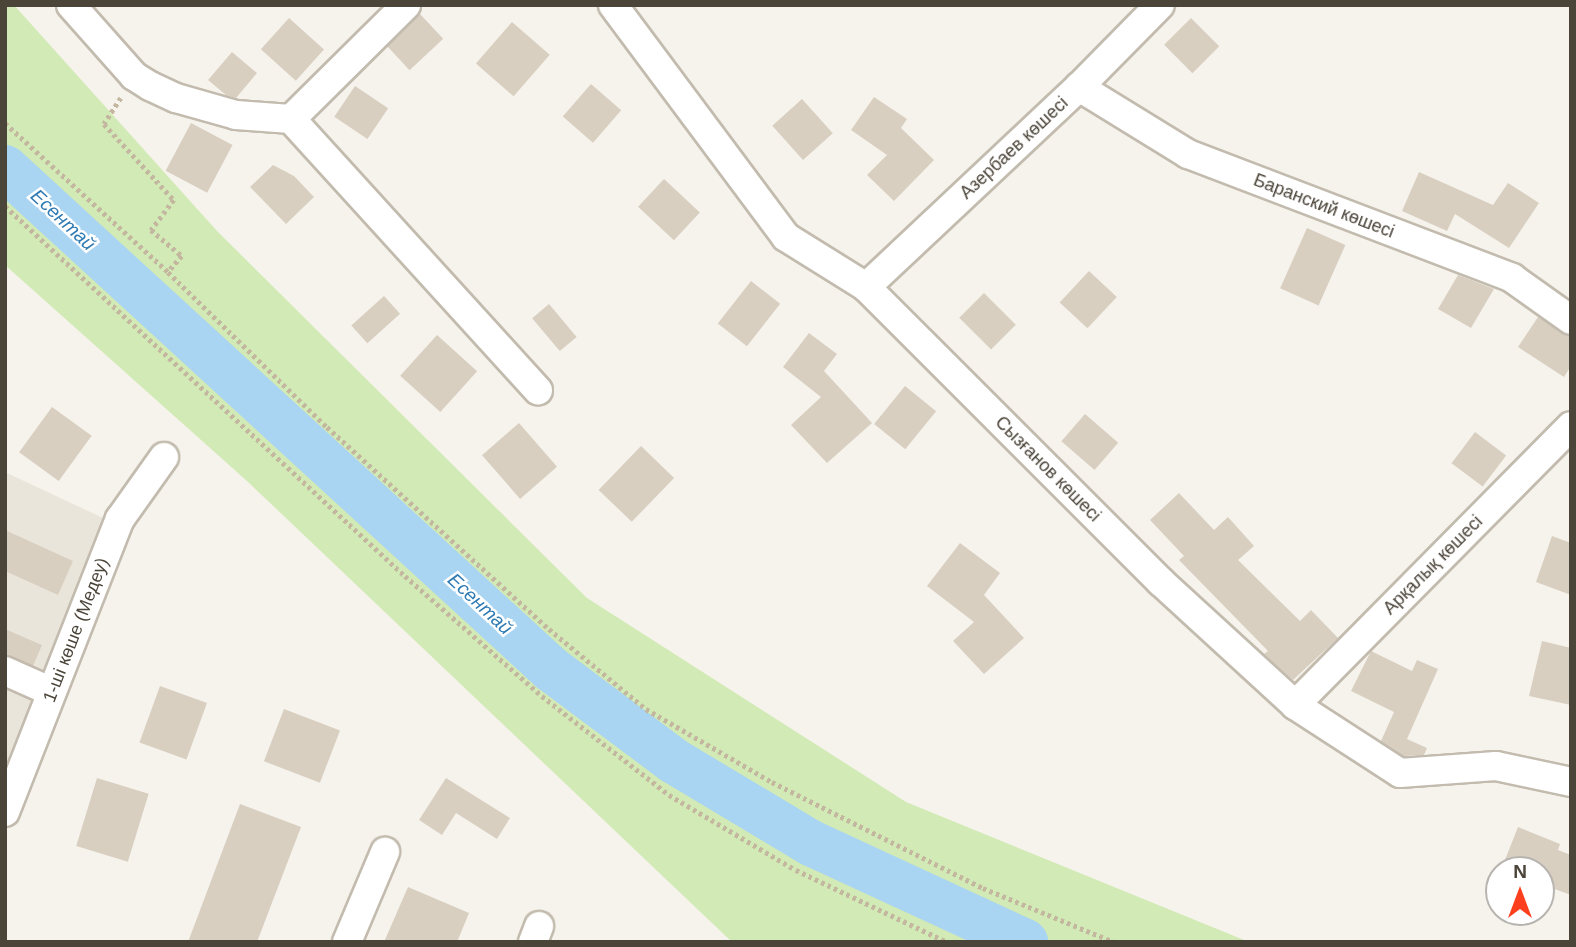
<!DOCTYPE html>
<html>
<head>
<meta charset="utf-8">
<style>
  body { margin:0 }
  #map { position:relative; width:1576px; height:947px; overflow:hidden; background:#f6f3ec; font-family:Helvetica,sans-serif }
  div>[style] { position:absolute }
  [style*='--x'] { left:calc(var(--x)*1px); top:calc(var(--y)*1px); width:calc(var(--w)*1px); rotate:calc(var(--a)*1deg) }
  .residential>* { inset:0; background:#eae5da }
  .green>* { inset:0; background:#d2eab5 }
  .river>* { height:46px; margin:-23px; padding:0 23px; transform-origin:23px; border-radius:23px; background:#a9d4f2 }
  .building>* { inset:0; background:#d8cfc1; transform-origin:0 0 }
  .path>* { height:4.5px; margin-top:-2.25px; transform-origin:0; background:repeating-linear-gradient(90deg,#c4b79f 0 3.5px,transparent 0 7px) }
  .roads { filter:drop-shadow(2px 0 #c2bbae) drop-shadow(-2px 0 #c2bbae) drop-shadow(0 2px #c2bbae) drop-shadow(0 -2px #c2bbae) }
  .minor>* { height:28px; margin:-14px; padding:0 14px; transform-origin:14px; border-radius:14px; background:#fff }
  span { translate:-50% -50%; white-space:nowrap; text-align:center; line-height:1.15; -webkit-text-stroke:5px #fff; paint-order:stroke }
  .street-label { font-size:18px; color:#4b4439 }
  .water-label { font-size:19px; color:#2e7ab2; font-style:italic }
  .frame { position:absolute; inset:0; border:7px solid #4b4439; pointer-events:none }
  .north { position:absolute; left:1485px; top:856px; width:70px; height:70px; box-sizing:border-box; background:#fff; border:2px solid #b7b4b0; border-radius:50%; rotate:0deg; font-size:19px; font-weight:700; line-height:28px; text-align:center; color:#4b4439 }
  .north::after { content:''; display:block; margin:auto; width:24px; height:32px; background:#fc3f1d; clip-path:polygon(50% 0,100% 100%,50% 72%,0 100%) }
</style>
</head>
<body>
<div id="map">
  <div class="residential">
    <div style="clip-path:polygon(5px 472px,103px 518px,5px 778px)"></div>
  </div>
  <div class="green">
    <div style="clip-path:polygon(5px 5px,14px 5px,217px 231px,587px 598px,906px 802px,1249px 942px,732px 942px,247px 481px,5px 265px)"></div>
  </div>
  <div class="river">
    <div style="--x:5;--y:168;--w:741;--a:42.54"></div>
    <div style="--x:551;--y:669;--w:154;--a:36.8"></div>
    <div style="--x:674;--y:761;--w:160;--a:30.9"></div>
    <div style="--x:811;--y:843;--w:236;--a:24.8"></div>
  </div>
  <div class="building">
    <div style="left:420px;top:14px;width:34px;height:46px;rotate:47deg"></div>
    <div style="left:289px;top:18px;width:47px;height:42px;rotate:42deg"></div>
    <div style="left:1191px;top:18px;width:40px;height:38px;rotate:45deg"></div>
    <div style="left:512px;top:22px;width:50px;height:55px;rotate:41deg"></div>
    <div style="clip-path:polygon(232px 52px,257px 73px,236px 98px,226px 95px,208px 80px)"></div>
    <div style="left:591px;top:84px;width:40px;height:43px;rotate:41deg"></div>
    <div style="left:355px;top:86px;width:40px;height:37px;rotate:34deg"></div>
    <div style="clip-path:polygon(874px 97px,907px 119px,901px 128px,934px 160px,894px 201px,867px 175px,887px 155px,851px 130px)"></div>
    <div style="left:802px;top:99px;width:46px;height:40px;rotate:48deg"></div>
    <div style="left:191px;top:123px;width:47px;height:54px;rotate:28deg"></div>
    <div style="clip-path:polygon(273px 165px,294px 176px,314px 197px,286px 224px,250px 187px)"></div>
    <div style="clip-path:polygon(1419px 172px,1493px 205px,1508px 183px,1539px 203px,1509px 248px,1455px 214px,1447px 231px,1402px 211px)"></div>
    <div style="left:664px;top:179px;width:49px;height:38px;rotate:43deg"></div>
    <div style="left:1307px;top:228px;width:42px;height:66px;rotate:24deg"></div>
    <div style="left:1089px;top:271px;width:38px;height:43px;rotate:43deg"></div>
    <div style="clip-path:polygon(1458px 275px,1494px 289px,1471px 328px,1438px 309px)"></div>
    <div style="left:751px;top:281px;width:37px;height:54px;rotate:38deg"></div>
    <div style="left:984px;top:293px;width:45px;height:35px;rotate:45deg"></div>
    <div style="left:384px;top:296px;width:24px;height:44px;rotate:48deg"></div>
    <div style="left:549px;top:304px;width:43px;height:22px;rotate:50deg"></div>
    <div style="clip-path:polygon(1538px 317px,1571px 336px,1571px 366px,1564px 377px,1518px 347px)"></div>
    <div style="clip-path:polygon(809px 333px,837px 354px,824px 371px,872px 423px,827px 463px,791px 425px,821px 397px,783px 367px)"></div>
    <div style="left:437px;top:335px;width:54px;height:55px;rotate:42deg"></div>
    <div style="left:905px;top:386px;width:40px;height:49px;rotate:39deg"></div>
    <div style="left:52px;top:407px;width:49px;height:56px;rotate:36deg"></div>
    <div style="left:1085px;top:414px;width:44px;height:36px;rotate:41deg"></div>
    <div style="left:519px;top:423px;width:58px;height:49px;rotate:49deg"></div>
    <div style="left:1475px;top:432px;width:39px;height:39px;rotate:37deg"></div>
    <div style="left:641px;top:446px;width:46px;height:61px;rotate:44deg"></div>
    <div style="clip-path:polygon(1179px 493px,1214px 530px,1228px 517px,1254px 546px,1238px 560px,1300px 621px,1311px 610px,1338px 638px,1293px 680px,1264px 654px,1268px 651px,1179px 560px,1184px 556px,1150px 520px)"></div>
    <div style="clip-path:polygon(5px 530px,73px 561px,58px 595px,5px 571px)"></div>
    <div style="clip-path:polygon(1552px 536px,1571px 543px,1571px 595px,1536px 582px)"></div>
    <div style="clip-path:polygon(960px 543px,1000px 573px,984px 595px,1024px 638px,984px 674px,953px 641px,974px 622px,927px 586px)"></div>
    <div style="clip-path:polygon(5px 629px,42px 645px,33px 666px,5px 655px)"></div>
    <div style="clip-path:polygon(1542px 641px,1571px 648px,1571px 705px,1529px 696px)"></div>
    <div style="clip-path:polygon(1371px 651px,1412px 671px,1417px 660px,1438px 669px,1407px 739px,1427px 748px,1424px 755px,1404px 756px,1381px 741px,1394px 712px,1351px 691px)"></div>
    <div style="left:160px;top:686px;width:50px;height:60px;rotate:20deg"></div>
    <div style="left:284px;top:709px;width:60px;height:56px;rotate:21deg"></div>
    <div style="left:97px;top:778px;width:54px;height:71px;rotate:17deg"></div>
    <div style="clip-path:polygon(446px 778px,510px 818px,497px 839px,456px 813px,442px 835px,419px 820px)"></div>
    <div style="clip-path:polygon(240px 804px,301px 827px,257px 942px,188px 942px)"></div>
    <div style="clip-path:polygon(1518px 827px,1560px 844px,1558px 850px,1571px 855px,1571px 895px,1541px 884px,1541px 870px,1501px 870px)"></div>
    <div style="clip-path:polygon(408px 887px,469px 913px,457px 942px,384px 942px)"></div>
  </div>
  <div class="path">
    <div style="--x:121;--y:98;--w:31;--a:123"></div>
    <div style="--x:104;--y:124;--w:103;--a:47.4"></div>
    <div style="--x:174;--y:200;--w:38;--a:127"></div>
    <div style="--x:151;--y:230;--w:40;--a:40"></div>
    <div style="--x:182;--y:256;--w:21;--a:131"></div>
    <div style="--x:5;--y:123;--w:221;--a:42.4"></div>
    <div style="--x:168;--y:272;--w:222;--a:44.3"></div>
    <div style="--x:327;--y:427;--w:300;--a:42.3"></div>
    <div style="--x:549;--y:629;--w:126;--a:39.5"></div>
    <div style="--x:646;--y:709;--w:146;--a:30.1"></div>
    <div style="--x:772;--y:782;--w:236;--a:26.7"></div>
    <div style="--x:983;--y:888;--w:142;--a:22.4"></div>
    <div style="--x:5;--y:206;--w:545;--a:42.77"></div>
    <div style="--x:405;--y:576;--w:182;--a:41.2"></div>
    <div style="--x:542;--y:696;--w:161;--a:37.9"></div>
    <div style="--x:669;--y:795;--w:147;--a:30.6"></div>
    <div style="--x:796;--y:870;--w:167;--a:25.5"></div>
  </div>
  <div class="roads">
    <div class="minor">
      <div style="--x:71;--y:5;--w:95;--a:48.4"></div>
      <div style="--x:134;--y:76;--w:19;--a:32"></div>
      <div style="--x:150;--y:86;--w:29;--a:25"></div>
      <div style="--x:176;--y:98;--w:62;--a:15.8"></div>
      <div style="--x:236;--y:115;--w:55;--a:4.2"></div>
      <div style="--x:291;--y:119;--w:367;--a:47.7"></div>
      <div style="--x:613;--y:5;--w:289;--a:53.3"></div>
      <div style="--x:786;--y:237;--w:94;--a:32"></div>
      <div style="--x:866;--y:287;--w:417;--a:45"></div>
      <div style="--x:1161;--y:582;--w:182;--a:42.5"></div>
      <div style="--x:1295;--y:705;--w:125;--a:32.9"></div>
      <div style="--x:1400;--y:773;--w:96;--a:-4.2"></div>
      <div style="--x:1496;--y:766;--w:77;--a:12"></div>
      <div style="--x:1079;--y:87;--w:128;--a:31.6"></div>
      <div style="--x:1188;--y:154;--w:347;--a:20.9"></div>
      <div style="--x:1512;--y:278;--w:72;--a:35.4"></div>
      <div style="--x:291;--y:119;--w:162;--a:-44.7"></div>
      <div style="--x:866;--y:287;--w:292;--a:-43.2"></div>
      <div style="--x:1079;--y:87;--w:115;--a:-45.4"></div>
      <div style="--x:5;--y:671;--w:51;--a:24.1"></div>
      <div style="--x:1295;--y:705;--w:392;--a:-45.3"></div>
      <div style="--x:5;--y:812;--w:315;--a:-68.6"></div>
      <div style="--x:120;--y:519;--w:76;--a:-54.6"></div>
      <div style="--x:347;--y:942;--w:98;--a:-67.1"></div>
      <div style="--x:533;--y:942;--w:17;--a:-69"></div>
    </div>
  </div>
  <div class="street-label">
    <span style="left:1014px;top:148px;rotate:-43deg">Азербаев көшесі</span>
    <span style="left:1324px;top:206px;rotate:21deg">Баранский көшесі</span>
    <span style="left:1048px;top:469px;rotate:45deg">Сызғанов көшесі</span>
    <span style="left:1433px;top:565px;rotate:-45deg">Арқалық көшесі</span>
    <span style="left:76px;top:630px;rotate:-69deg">1-ші көше (Медеу)</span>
  </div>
  <div class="water-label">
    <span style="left:63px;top:220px;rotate:43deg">Есентай</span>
    <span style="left:480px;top:604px;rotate:43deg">Есентай</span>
  </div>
  <div class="frame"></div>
  <div class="north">N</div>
</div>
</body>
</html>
